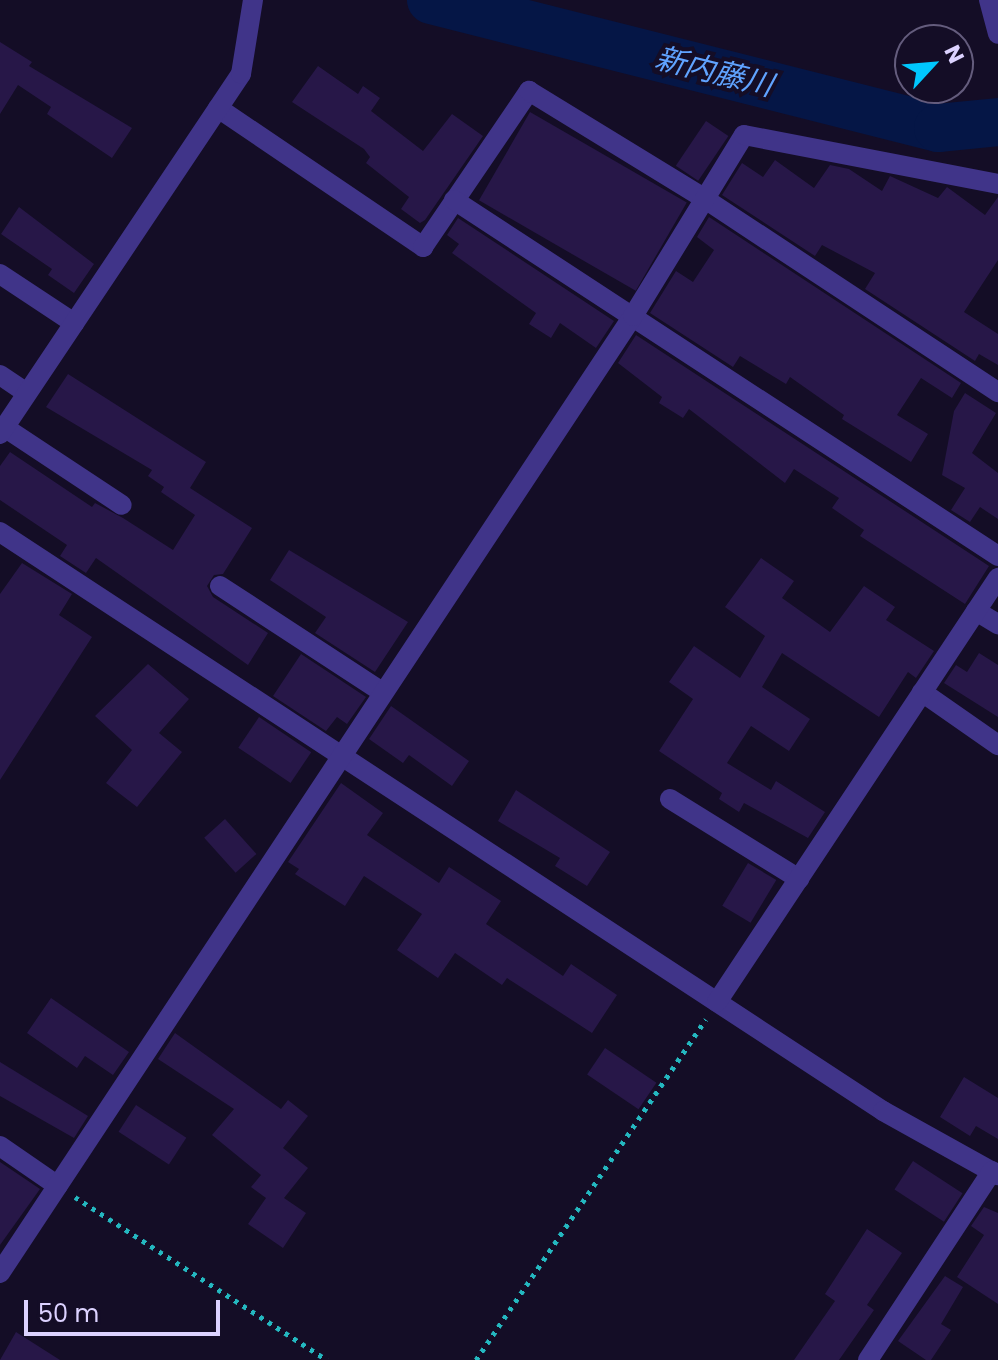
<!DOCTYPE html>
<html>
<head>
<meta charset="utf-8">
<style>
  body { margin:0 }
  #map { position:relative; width:998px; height:1360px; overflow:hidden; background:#140d26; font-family:Poppins,"Noto Sans JP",sans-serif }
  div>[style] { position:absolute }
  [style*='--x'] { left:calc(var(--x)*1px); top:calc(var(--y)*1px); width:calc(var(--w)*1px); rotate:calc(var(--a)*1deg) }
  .river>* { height:48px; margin:-24px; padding:0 24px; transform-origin:24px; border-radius:24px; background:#051646 }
  .building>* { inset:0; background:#271748; transform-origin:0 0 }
  .path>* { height:5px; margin-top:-2.5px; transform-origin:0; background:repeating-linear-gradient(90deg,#24b8c0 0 4px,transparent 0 10px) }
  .street>* { height:20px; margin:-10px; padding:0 10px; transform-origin:10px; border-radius:10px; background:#403489 }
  span { translate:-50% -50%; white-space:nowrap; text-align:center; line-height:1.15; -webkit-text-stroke:8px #140d26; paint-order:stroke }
  .water-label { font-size:30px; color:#60a3ff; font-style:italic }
  .north { position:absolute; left:894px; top:24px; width:80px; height:80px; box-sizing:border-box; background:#140d26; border:2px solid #645c7d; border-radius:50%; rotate:64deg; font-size:22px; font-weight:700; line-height:32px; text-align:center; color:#dcd2ff }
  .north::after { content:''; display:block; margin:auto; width:28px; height:36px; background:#00c7fd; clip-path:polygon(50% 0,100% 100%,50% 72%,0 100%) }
  .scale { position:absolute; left:24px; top:1300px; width:196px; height:36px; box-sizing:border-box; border:4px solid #dcd2ff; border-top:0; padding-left:10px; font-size:24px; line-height:28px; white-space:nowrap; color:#dcd2ff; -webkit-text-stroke:6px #140d26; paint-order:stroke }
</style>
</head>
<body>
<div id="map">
  <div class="river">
    <div style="--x:431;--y:0;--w:523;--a:14.17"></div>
    <div style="--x:938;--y:128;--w:60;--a:-5.7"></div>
  </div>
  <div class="building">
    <div style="clip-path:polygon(0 42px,32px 62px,29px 66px,132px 128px,112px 158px,47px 114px,51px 107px,18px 85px,0 114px)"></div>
    <div style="clip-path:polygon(318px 66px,358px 94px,363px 86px,380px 98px,371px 111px,423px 151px,452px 114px,483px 136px,425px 220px,420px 223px,401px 209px,409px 197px,366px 163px,370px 157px,364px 149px,292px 102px)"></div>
    <div style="left:530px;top:112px;width:181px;height:102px;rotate:30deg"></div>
    <div style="left:706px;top:121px;width:27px;height:54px;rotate:34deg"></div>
    <div style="clip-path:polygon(775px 160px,814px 188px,830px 165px,849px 169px,882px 191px,890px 176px,938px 198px,947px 187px,985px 215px,998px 197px,998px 260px,964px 312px,998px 334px,998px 365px,979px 354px,975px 361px,865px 289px,875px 273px,822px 245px,815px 256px,722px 195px,742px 163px,763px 177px)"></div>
    <div style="clip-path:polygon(19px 207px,94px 264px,74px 293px,48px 275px,52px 269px,1px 234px)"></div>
    <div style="clip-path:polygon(709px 217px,961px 383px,952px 398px,921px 378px,897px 415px,928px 434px,911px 462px,842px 419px,844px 415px,790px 377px,786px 384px,740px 356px,733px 367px,650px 313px,676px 271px,693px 282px,714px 250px,697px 237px)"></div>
    <div style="clip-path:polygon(458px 218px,614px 321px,596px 348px,560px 323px,551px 338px,529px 324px,536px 313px,452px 253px,459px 244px,447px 235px)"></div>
    <div style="clip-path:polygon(636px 335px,989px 566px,965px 604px,860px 536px,864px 530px,832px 508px,839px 498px,794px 469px,785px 483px,689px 409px,683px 418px,659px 403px,662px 397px,618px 363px)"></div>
    <div style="clip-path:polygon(68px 374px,206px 462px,190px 488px,252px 528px,223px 574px,214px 575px,207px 586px,213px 597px,268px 633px,248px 665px,96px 558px,86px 573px,60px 556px,67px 545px,0 500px,0 466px,10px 452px,92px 507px,95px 503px,123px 518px,173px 550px,195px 515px,161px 492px,164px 487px,148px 476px,152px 470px,46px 407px)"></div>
    <div style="clip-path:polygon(965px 393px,996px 413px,972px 453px,998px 473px,998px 519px,980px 507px,970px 522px,951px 510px,965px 488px,942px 475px,954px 411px)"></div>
    <div style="clip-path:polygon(289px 550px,408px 622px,375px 672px,315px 633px,326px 617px,270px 580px)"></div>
    <div style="clip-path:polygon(761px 558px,794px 581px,782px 598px,830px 632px,864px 586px,895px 607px,886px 620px,934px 651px,916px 678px,908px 672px,879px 717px,782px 653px,762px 687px,810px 719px,789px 751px,751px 726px,727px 763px,771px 790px,776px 781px,825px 812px,808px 838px,744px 803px,739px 812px,719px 799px,722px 793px,659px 751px,693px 699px,669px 682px,694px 646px,740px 678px,765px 636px,725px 607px)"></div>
    <div style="clip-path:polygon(22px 563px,72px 594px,59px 615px,92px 637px,0 780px,0 594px)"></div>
    <div style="clip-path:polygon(979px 653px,998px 665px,998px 717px,944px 683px,956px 665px,967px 672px)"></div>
    <div style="clip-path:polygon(301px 654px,366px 697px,347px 724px,337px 717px,326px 731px,273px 696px)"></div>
    <div style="clip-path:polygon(148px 664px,189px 699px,159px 733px,182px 752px,137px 807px,106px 783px,132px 750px,95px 716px)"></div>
    <div style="clip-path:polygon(391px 706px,469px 761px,452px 786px,409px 755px,403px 763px,369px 739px)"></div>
    <div style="left:259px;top:717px;width:63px;height:37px;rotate:34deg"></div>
    <div style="clip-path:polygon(341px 783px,383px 813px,367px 835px,439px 883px,449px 867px,501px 901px,486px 924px,563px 976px,571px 964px,617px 995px,592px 1033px,507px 978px,502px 985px,455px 953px,438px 978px,397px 950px,422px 914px,364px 876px,345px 906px,295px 874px,299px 869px,288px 862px)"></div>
    <div style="clip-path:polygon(516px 790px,610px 852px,587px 886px,555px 866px,560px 858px,498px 821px)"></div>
    <div style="left:225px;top:819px;width:47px;height:28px;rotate:48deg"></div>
    <div style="left:748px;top:863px;width:33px;height:50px;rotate:31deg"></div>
    <div style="clip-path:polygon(51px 998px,129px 1052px,113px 1075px,85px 1056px,77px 1068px,27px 1033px)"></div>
    <div style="clip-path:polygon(175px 1033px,281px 1109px,288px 1100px,308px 1116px,283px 1148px,308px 1168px,284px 1198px,306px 1213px,283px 1248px,248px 1224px,266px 1198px,251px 1187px,261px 1175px,212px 1135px,234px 1109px,158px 1059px)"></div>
    <div style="left:605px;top:1048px;width:62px;height:32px;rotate:34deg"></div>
    <div style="clip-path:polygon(0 1062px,88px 1116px,74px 1138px,0 1096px)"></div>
    <div style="clip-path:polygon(964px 1077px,998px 1098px,998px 1139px,976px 1126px,970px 1136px,940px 1117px)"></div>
    <div style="left:136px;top:1105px;width:60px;height:32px;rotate:33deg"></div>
    <div style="left:913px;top:1161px;width:59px;height:34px;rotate:33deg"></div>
    <div style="clip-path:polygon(0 1162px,40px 1189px,0 1245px)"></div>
    <div style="clip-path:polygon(984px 1207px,998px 1213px,998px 1304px,957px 1277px,984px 1235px,971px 1226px)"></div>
    <div style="clip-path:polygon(867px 1229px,902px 1253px,867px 1305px,874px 1310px,839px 1360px,794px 1360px,835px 1301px,825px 1294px)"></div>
    <div style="clip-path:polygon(945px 1276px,963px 1287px,941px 1324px,951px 1330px,931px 1360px,926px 1360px,898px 1341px)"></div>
    <div style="clip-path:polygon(16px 1332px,60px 1360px,0 1360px)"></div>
  </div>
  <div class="path">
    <div style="--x:75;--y:1197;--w:300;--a:32.9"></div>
    <div style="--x:476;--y:1360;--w:411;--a:-56"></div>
  </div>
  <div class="street">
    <div style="--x:989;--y:0;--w:35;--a:75"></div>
    <div style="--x:218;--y:108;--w:248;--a:34.1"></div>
    <div style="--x:423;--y:247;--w:189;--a:-55.8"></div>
    <div style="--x:529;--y:91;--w:206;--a:31.5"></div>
    <div style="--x:705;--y:199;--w:351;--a:33.4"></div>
    <div style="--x:454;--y:200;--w:650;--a:33.2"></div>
    <div style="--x:0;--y:274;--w:89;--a:33.5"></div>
    <div style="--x:0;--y:375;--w:32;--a:34"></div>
    <div style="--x:4;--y:427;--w:141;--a:33.5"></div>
    <div style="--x:0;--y:434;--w:433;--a:-56.2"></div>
    <div style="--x:241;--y:74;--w:75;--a:-80.8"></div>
    <div style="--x:0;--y:532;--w:1056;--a:33.25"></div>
    <div style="--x:883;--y:1111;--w:132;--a:29.1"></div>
    <div style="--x:220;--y:586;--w:194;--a:33.2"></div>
    <div style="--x:976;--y:611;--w:26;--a:31"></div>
    <div style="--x:922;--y:692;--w:93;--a:34.9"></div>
    <div style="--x:670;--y:799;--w:152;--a:31.8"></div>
    <div style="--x:717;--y:1002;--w:509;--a:-56.47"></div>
    <div style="--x:0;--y:1146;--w:70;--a:34.6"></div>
    <div style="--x:0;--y:1273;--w:1147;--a:-56.52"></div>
    <div style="--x:633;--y:316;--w:212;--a:-58.5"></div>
    <div style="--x:744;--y:135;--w:259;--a:10.9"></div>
    <div style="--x:868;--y:1360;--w:226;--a:-56.7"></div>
  </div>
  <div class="water-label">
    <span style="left:714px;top:72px;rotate:14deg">新内藤川</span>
  </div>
  <div class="north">N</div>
  <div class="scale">50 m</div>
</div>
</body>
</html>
